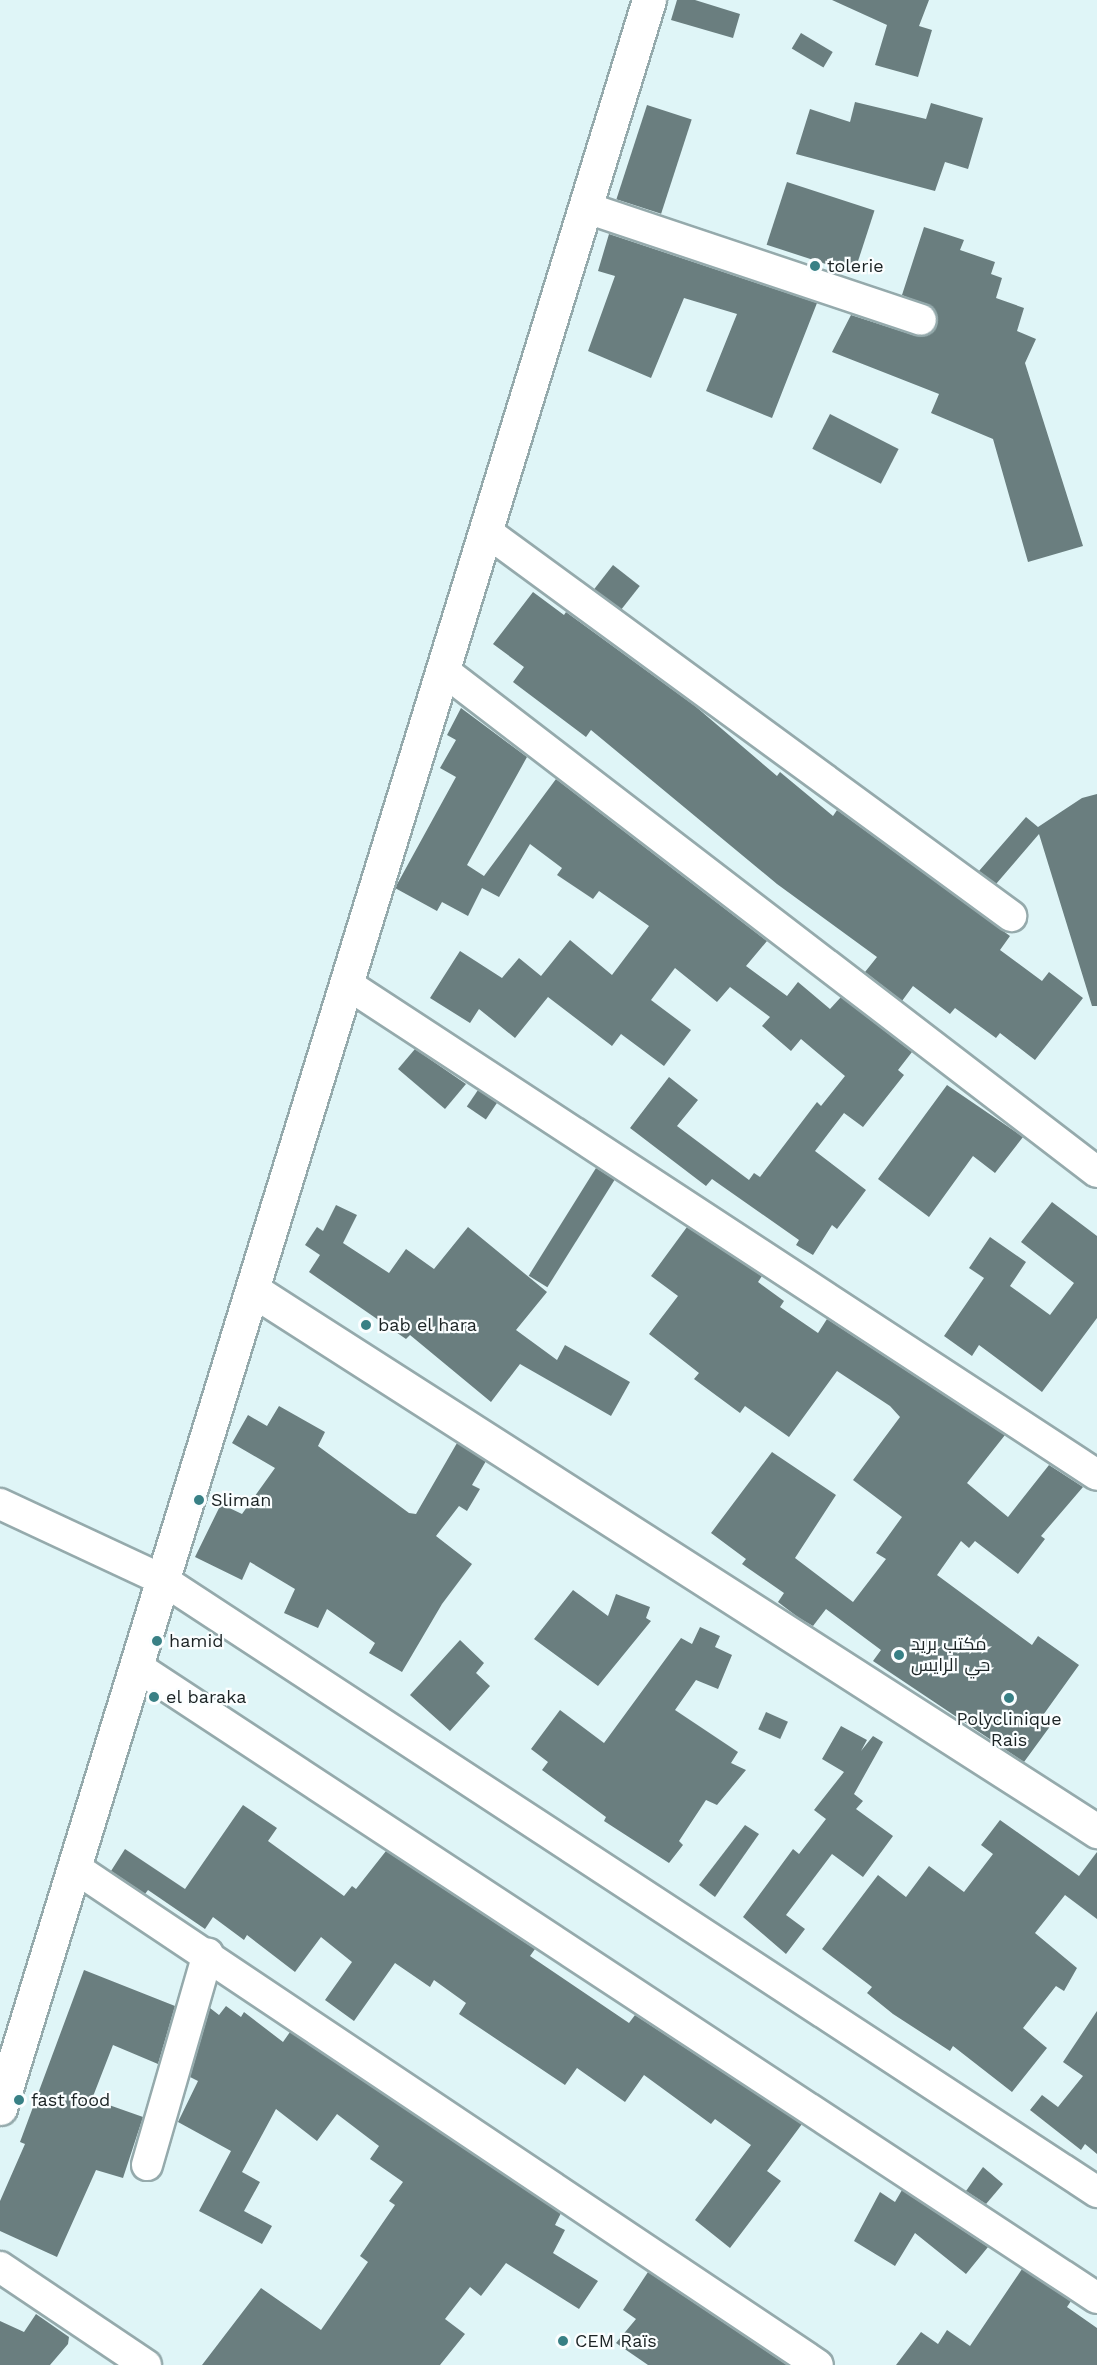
<!DOCTYPE html>
<html>
<head>
<meta charset="utf-8">
<style>
  body { margin:0 }
  #map { position:relative; width:1097px; height:2365px; overflow:hidden; background:#dff5f7; font-family:"Work Sans",Cairo,sans-serif }
  div>[style] { position:absolute }
  [style*='--x'] { left:calc(var(--x)*1px); top:calc(var(--y)*1px); width:calc(var(--w)*1px); rotate:calc(var(--a)*1deg) }
  .building>* { inset:0; background:#6a7e7f; transform-origin:0 0 }
  .roads { filter:drop-shadow(2px 0 #95aaac) drop-shadow(-2px 0 #95aaac) drop-shadow(0 2px #95aaac) drop-shadow(0 -2px #95aaac) }
  .street>* { height:30px; margin:-15px; padding:0 15px; transform-origin:15px; border-radius:15px; background:#fff }
  .secondary>* { height:33px; margin:-16.5px; padding:0 16.5px; transform-origin:16.5px; border-radius:16.5px; background:#fff }
  .dots>* { width:16px; height:16px; translate:-50% -50%; box-sizing:border-box; border:3px solid #fafeff; border-radius:50% }
  span { translate:-50% -50%; white-space:nowrap; text-align:center; line-height:1.15; -webkit-text-stroke:4.5px #fafeff; paint-order:stroke }
  .poi-label { font-size:18px; color:#1b2324 }
  .left { translate:0 -50%; text-align:left }
</style>
</head>
<body>
<div id="map">
  <div class="building">
    <div style="clip-path:polygon(677px 0,695px 0,740px 14px,733px 38px,671px 20px)"></div>
    <div style="clip-path:polygon(832px 0,929px 0,919px 26px,932px 30px,918px 77px,875px 65px,887px 25px)"></div>
    <div style="left:801px;top:33px;width:37px;height:18px;rotate:31deg"></div>
    <div style="clip-path:polygon(855px 102px,926px 119px,931px 103px,983px 118px,968px 169px,945px 162px,935px 191px,796px 154px,810px 109px,850px 122px)"></div>
    <div style="left:647px;top:105px;width:47px;height:99px;rotate:18deg"></div>
    <div style="left:787px;top:182px;width:92px;height:66px;rotate:18deg"></div>
    <div style="clip-path:polygon(924px 227px,964px 240px,960px 250px,995px 262px,991px 274px,1002px 278px,996px 298px,1024px 308px,1017px 331px,1036px 339px,1025px 363px,1083px 546px,1028px 562px,993px 439px,931px 413px,939px 394px,832px 352px,851px 315px,916px 336px,933px 332px,937px 325px,934px 309px,902px 295px)"></div>
    <div style="clip-path:polygon(609px 234px,817px 303px,772px 418px,706px 391px,737px 314px,684px 298px,651px 378px,588px 351px,615px 276px,598px 271px)"></div>
    <div style="left:830px;top:414px;width:77px;height:39px;rotate:27deg"></div>
    <div style="left:613px;top:565px;width:34px;height:31px;rotate:38deg"></div>
    <div style="clip-path:polygon(533px 592px,564px 615px,566px 612px,695px 706px,777px 776px,780px 772px,833px 816px,837px 810px,1010px 936px,1000px 950px,1042px 981px,1049px 972px,1083px 998px,1035px 1060px,1000px 1033px,996px 1038px,955px 1008px,950px 1014px,913px 986px,902px 1001px,865px 972px,877px 957px,777px 884px,591px 730px,586px 737px,513px 682px,524px 667px,493px 644px)"></div>
    <div style="clip-path:polygon(461px 708px,527px 757px,467px 865px,484px 876px,556px 779px,767px 941px,746px 966px,787px 996px,798px 982px,830px 1009px,841px 997px,912px 1052px,898px 1070px,904px 1075px,863px 1127px,844px 1113px,815px 1151px,866px 1190px,837px 1229px,832px 1225px,813px 1255px,796px 1245px,799px 1240px,712px 1179px,706px 1186px,630px 1128px,669px 1077px,698px 1100px,677px 1126px,749px 1180px,754px 1173px,760px 1177px,817px 1102px,821px 1106px,845px 1076px,801px 1039px,791px 1051px,762px 1026px,770px 1017px,730px 987px,717px 1002px,675px 968px,651px 1000px,691px 1030px,664px 1066px,621px 1034px,612px 1046px,548px 997px,515px 1038px,479px 1009px,470px 1023px,430px 998px,460px 951px,502px 978px,519px 958px,541px 976px,570px 940px,612px 975px,649px 926px,599px 891px,593px 899px,557px 875px,562px 868px,530px 844px,499px 897px,482px 888px,468px 916px,442px 902px,437px 911px,395px 888px,456px 777px,440px 768px,456px 740px,447px 735px)"></div>
    <div style="clip-path:polygon(1097px 794px,1097px 1006px,1092px 1006px,1039px 834px,996px 884px,979px 871px,1026px 817px,1038px 827px,1082px 798px)"></div>
    <div style="clip-path:polygon(415px 1049px,466px 1084px,445px 1109px,398px 1069px)"></div>
    <div style="clip-path:polygon(947px 1085px,1023px 1137px,995px 1173px,973px 1156px,929px 1217px,878px 1179px)"></div>
    <div style="left:478px;top:1090px;width:23px;height:20px;rotate:34deg"></div>
    <div style="left:596px;top:1168px;width:22px;height:127px;rotate:32deg"></div>
    <div style="clip-path:polygon(1052px 1202px,1097px 1236px,1097px 1318px,1042px 1392px,979px 1345px,972px 1356px,944px 1336px,984px 1278px,969px 1268px,990px 1237px,1026px 1262px,1010px 1286px,1050px 1315px,1074px 1283px,1021px 1242px)"></div>
    <div style="clip-path:polygon(336px 1205px,357px 1215px,343px 1243px,389px 1273px,406px 1249px,434px 1269px,468px 1227px,547px 1292px,516px 1330px,557px 1360px,565px 1345px,630px 1382px,611px 1416px,520px 1364px,491px 1402px,410px 1335px,406px 1339px,309px 1272px,320px 1255px,305px 1245px,317px 1227px,323px 1231px)"></div>
    <div style="clip-path:polygon(687px 1227px,762px 1276px,758px 1282px,784px 1301px,780px 1307px,818px 1333px,827px 1319px,1005px 1435px,967px 1483px,1008px 1517px,1049px 1465px,1083px 1487px,1041px 1536px,1045px 1539px,1018px 1574px,975px 1541px,969px 1548px,961px 1541px,937px 1575px,1032px 1645px,1038px 1636px,1079px 1665px,1041px 1718px,1051px 1725px,1024px 1762px,873px 1661px,881px 1650px,826px 1609px,813px 1626px,799px 1618px,778px 1602px,784px 1593px,742px 1564px,746px 1559px,711px 1533px,772px 1452px,836px 1495px,795px 1558px,853px 1602px,886px 1559px,876px 1553px,902px 1517px,853px 1480px,900px 1417px,890px 1406px,837px 1371px,789px 1437px,745px 1406px,740px 1413px,694px 1379px,699px 1373px,649px 1334px,678px 1296px,651px 1276px)"></div>
    <div style="clip-path:polygon(279px 1406px,325px 1432px,318px 1446px,409px 1513px,416px 1514px,457px 1443px,486px 1461px,472px 1485px,480px 1489px,467px 1511px,459px 1506px,436px 1536px,472px 1564px,442px 1604px,402px 1672px,369px 1653px,375px 1643px,327px 1609px,318px 1628px,284px 1613px,295px 1589px,250px 1562px,242px 1580px,195px 1557px,221px 1504px,242px 1514px,275px 1468px,232px 1443px,248px 1415px,267px 1426px)"></div>
    <div style="clip-path:polygon(573px 1590px,608px 1616px,616px 1594px,650px 1607px,646px 1618px,651px 1621px,598px 1686px,534px 1639px)"></div>
    <div style="clip-path:polygon(700px 1627px,720px 1636px,715px 1647px,732px 1655px,718px 1689px,696px 1680px,675px 1710px,738px 1752px,731px 1763px,746px 1770px,717px 1805px,706px 1800px,679px 1841px,683px 1845px,669px 1863px,604px 1821px,606px 1817px,542px 1770px,548px 1762px,531px 1749px,560px 1710px,604px 1743px,681px 1638px,692px 1644px)"></div>
    <div style="clip-path:polygon(460px 1640px,484px 1663px,476px 1673px,490px 1686px,450px 1731px,410px 1695px)"></div>
    <div style="left:766px;top:1712px;width:24px;height:19px;rotate:24deg"></div>
    <div style="clip-path:polygon(841px 1726px,867px 1740px,861px 1751px,873px 1736px,883px 1742px,854px 1794px,863px 1801px,856px 1809px,893px 1836px,863px 1877px,832px 1854px,786px 1915px,805px 1929px,786px 1954px,743px 1917px,793px 1849px,799px 1854px,826px 1819px,814px 1810px,844px 1772px,822px 1759px)"></div>
    <div style="clip-path:polygon(243px 1805px,277px 1828px,268px 1841px,344px 1896px,352px 1886px,356px 1889px,386px 1851px,535px 1949px,530px 1956px,629px 2023px,635px 2015px,802px 2124px,767px 2171px,781px 2181px,730px 2248px,695px 2220px,751px 2145px,715px 2119px,711px 2124px,644px 2075px,625px 2102px,577px 2068px,565px 2085px,459px 2014px,466px 2003px,434px 1980px,430px 1987px,395px 1963px,354px 2021px,325px 2000px,352px 1962px,321px 1937px,295px 1972px,247px 1935px,244px 1940px,213px 1917px,205px 1929px,148px 1890px,145px 1894px,111px 1871px,125px 1849px,185px 1889px)"></div>
    <div style="clip-path:polygon(1000px 1820px,1079px 1876px,1097px 1852px,1097px 1919px,1065px 1895px,1035px 1933px,1077px 1968px,1064px 1991px,1056px 1986px,1023px 2028px,1047px 2048px,1012px 2092px,953px 2046px,950px 2051px,893px 2014px,867px 1993px,872px 1987px,822px 1949px,878px 1875px,906px 1897px,929px 1866px,964px 1892px,993px 1854px,981px 1845px)"></div>
    <div style="clip-path:polygon(745px 1825px,759px 1834px,715px 1897px,699px 1885px)"></div>
    <div style="clip-path:polygon(84px 1970px,175px 2006px,158px 2064px,113px 2045px,92px 2099px,143px 2117px,123px 2178px,96px 2170px,57px 2257px,0 2231px,0 2201px,25px 2144px,20px 2142px)"></div>
    <div style="clip-path:polygon(226px 2006px,241px 2017px,244px 2012px,283px 2042px,290px 2032px,561px 2213px,555px 2225px,565px 2230px,553px 2253px,598px 2281px,579px 2309px,506px 2263px,481px 2296px,470px 2287px,445px 2319px,465px 2334px,440px 2365px,202px 2365px,261px 2288px,321px 2330px,368px 2262px,360px 2256px,395px 2205px,389px 2201px,403px 2182px,370px 2159px,379px 2146px,337px 2114px,317px 2141px,276px 2109px,242px 2172px,260px 2182px,244px 2211px,272px 2226px,262px 2244px,199px 2211px,231px 2151px,178px 2122px,198px 2081px,190px 2077px,210px 2008px,219px 2015px)"></div>
    <div style="clip-path:polygon(1097px 2011px,1097px 2154px,1085px 2144px,1081px 2150px,1030px 2110px,1042px 2095px,1058px 2107px,1083px 2076px,1063px 2062px)"></div>
    <div style="clip-path:polygon(983px 2167px,1003px 2184px,986px 2204px,966px 2191px)"></div>
    <div style="clip-path:polygon(902px 2190px,988px 2247px,966px 2274px,915px 2233px,895px 2266px,854px 2241px,880px 2192px,895px 2202px)"></div>
    <div style="clip-path:polygon(1022px 2269px,1071px 2301px,1067px 2307px,1097px 2328px,1097px 2365px,896px 2365px,921px 2332px,938px 2344px,947px 2330px,970px 2346px)"></div>
    <div style="clip-path:polygon(648px 2272px,787px 2365px,648px 2365px,616px 2343px,636px 2319px,623px 2310px)"></div>
    <div style="clip-path:polygon(36px 2314px,69px 2337px,68px 2344px,50px 2365px,0 2365px,0 2321px,24px 2332px)"></div>
  </div>
  <div class="roads">
    <div class="street">
      <div style="--x:587;--y:208;--w:352;--a:18.5"></div>
      <div style="--x:487;--y:532;--w:650;--a:36.23"></div>
      <div style="--x:444;--y:671;--w:823;--a:37.5"></div>
      <div style="--x:347;--y:984;--w:896;--a:33.21"></div>
      <div style="--x:0;--y:1504;--w:180;--a:25"></div>
      <div style="--x:163;--y:1580;--w:1117;--a:33.23"></div>
      <div style="--x:136;--y:1666;--w:1150;--a:33.33"></div>
      <div style="--x:74;--y:1867;--w:895;--a:33.8"></div>
      <div style="--x:147;--y:2165;--w:220;--a:-73.9"></div>
      <div style="--x:0;--y:2267;--w:176;--a:33.9"></div>
    </div>
    <div class="secondary">
      <div style="--x:253;--y:1290;--w:1003;--a:32.66"></div>
      <div style="--x:0;--y:2108;--w:2206;--a:-72.89"></div>
    </div>
  </div>
  <div class="dots">
    <div style="left:815px;top:266px;background:#388085"></div>
    <div style="left:366px;top:1325px;background:#388085"></div>
    <div style="left:199px;top:1500px;background:#388085"></div>
    <div style="left:157px;top:1641px;background:#388085"></div>
    <div style="left:899px;top:1655px;background:#388085"></div>
    <div style="left:154px;top:1697px;background:#388085"></div>
    <div style="left:1009px;top:1698px;background:#388085"></div>
    <div style="left:19px;top:2100px;background:#388085"></div>
    <div style="left:563px;top:2341px;background:#388085"></div>
  </div>
  <div class="poi-label">
    <span class="left" style="left:827px;top:266px">tolerie</span>
    <span class="left" style="left:378px;top:1325px">bab el hara</span>
    <span class="left" style="left:211px;top:1500px">Sliman</span>
    <span class="left" style="left:169px;top:1641px">hamid</span>
    <span class="left" style="left:911px;top:1655px">مكتب بريد<br>حي الرايس</span>
    <span class="left" style="left:166px;top:1697px">el baraka</span>
    <span style="left:1009px;top:1730px">Polyclinique<br>Rais</span>
    <span class="left" style="left:31px;top:2100px">fast food</span>
    <span class="left" style="left:575px;top:2341px">CEM Raïs</span>
  </div>
</div>
</body>
</html>
